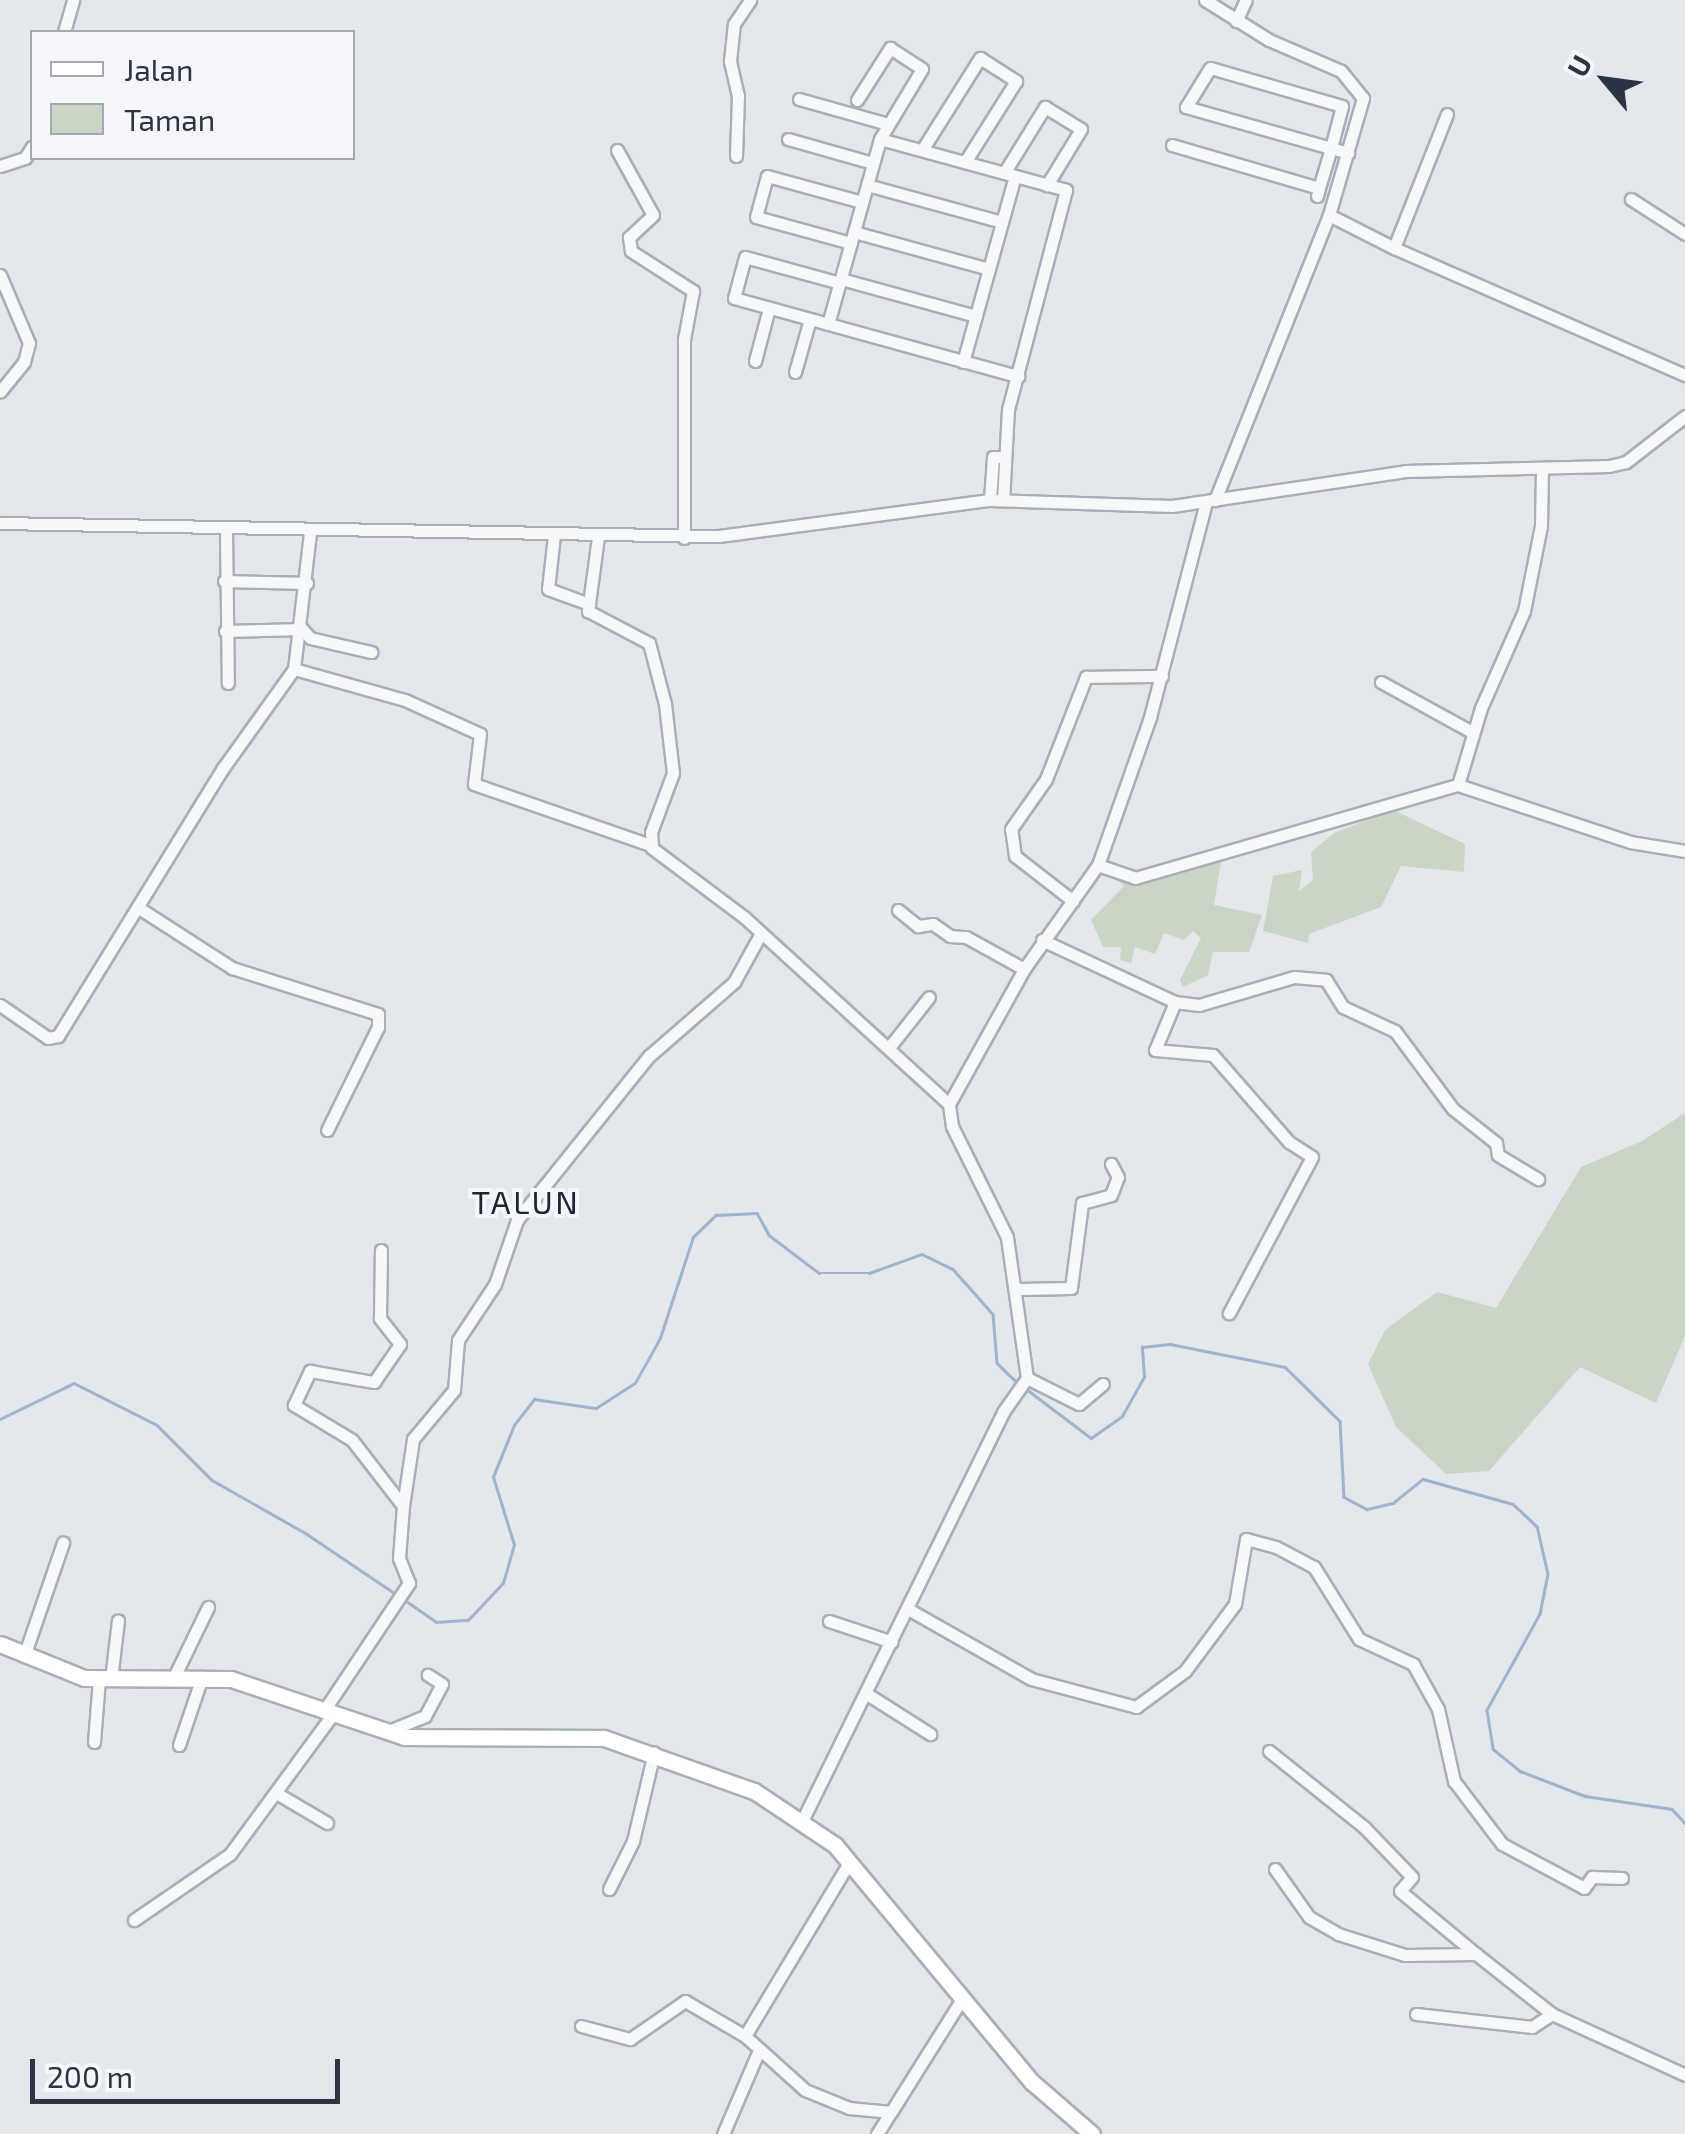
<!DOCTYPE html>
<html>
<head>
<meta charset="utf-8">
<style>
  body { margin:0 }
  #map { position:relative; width:1685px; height:2134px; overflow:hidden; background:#e4e7ec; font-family:"Exo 2",sans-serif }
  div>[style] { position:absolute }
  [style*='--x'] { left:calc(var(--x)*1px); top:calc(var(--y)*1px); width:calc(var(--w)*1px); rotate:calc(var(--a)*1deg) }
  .green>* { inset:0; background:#c9d6c5 }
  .stream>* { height:2.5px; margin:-1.25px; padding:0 1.25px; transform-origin:1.25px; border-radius:1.25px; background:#9fb4cc }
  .roads { filter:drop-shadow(2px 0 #a9aeb7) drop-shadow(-2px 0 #a9aeb7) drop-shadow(0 2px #a9aeb7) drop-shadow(0 -2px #a9aeb7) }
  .minor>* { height:11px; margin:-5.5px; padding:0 5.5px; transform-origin:5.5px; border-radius:5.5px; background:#f7f8fa }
  .secondary>* { height:15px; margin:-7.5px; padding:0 7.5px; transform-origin:7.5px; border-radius:7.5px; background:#fff }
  span { translate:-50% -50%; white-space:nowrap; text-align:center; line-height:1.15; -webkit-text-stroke:8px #f4f6f9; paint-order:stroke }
  .quarter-label { font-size:32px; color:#1d2536; letter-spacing:2.5px }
  .legend { position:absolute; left:30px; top:30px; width:325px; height:130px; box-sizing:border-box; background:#f4f6f9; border:2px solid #a4a8b1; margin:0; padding:12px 18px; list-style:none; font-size:30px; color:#2b3445 }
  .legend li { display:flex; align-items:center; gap:20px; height:50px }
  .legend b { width:50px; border:2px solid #a4a8b1 }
  .north { position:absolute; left:1555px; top:30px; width:100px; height:100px; -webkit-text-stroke:8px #f4f6f9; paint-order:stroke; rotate:299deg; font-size:28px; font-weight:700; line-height:40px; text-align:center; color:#2b3445 }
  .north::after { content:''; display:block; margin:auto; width:35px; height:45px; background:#2b3445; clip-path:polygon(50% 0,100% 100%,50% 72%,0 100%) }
  .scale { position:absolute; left:30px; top:2059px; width:310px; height:45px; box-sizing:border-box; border:5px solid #2b3445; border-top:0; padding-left:12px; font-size:30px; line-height:35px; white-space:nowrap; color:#2b3445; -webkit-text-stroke:8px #f4f6f9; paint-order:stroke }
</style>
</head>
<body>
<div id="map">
  <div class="green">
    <div style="clip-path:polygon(1393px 810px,1465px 844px,1464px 872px,1401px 866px,1381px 907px,1309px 934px,1308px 943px,1263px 931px,1273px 876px,1302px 870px,1299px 891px,1313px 880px,1311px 852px,1334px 833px)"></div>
    <div style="clip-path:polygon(1221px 861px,1214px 905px,1262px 915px,1249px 952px,1213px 952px,1208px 975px,1183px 987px,1180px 980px,1201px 938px,1193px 931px,1184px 940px,1164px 933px,1155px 954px,1135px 947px,1131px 963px,1120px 960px,1121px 947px,1103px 947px,1091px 920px,1124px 886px,1116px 879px)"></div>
    <div style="clip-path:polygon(1685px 1113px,1685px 1336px,1656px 1403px,1580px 1367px,1489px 1471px,1446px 1474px,1396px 1427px,1368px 1364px,1385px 1330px,1437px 1292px,1496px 1308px,1581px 1167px,1642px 1141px)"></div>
  </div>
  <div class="stream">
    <div style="--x:1025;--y:1388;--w:83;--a:37.1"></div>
    <div style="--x:1091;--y:1438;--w:38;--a:-35"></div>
    <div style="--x:1122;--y:1416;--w:45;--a:-60.6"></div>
    <div style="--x:1144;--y:1377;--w:30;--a:-94"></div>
    <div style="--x:1142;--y:1347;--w:28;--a:-6"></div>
    <div style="--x:1170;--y:1344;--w:117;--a:11.3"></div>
    <div style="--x:1285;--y:1367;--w:77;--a:44.5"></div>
    <div style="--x:1340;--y:1421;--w:76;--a:87"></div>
    <div style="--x:1344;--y:1497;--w:26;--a:28"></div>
    <div style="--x:1367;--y:1509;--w:27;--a:-13"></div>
    <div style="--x:1393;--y:1503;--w:38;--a:-39"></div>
    <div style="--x:1423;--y:1479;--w:93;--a:15.5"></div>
    <div style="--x:1513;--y:1504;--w:33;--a:43"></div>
    <div style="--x:1537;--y:1526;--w:49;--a:77.1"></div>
    <div style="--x:1548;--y:1574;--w:41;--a:101.3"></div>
    <div style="--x:1540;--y:1614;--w:110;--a:118.9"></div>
    <div style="--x:1487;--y:1710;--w:39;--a:81"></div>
    <div style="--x:1493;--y:1749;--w:35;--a:39"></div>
    <div style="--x:1520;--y:1771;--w:70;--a:21"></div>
    <div style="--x:1585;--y:1796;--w:88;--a:8.5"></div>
    <div style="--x:1672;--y:1809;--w:19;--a:47"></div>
    <div style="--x:0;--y:1419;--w:82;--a:-25.9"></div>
    <div style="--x:74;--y:1383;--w:93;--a:26.8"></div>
    <div style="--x:157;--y:1425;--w:78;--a:45"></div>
    <div style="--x:212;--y:1480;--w:109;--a:29.6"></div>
    <div style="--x:307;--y:1534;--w:105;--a:34.1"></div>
    <div style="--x:405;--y:1600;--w:38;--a:35"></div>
    <div style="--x:436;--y:1622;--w:32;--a:-4"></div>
    <div style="--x:468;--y:1620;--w:51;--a:-46.6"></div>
    <div style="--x:503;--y:1583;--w:40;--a:-74"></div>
    <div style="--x:514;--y:1545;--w:71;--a:-107.2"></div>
    <div style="--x:493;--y:1477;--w:56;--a:-68"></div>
    <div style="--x:514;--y:1425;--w:33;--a:-52"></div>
    <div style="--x:534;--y:1399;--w:63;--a:8.3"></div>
    <div style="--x:596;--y:1408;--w:46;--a:-32.7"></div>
    <div style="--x:635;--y:1383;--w:51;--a:-60.9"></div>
    <div style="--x:660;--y:1338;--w:106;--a:-71.9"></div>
    <div style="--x:693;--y:1237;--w:32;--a:-44"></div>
    <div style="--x:716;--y:1215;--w:41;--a:-2.8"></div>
    <div style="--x:757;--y:1213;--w:25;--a:61"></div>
    <div style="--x:769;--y:1235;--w:63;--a:37.2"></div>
    <div style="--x:819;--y:1273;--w:50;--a:0"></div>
    <div style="--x:869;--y:1273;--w:56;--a:-19.7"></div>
    <div style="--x:922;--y:1254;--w:34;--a:26"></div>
    <div style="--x:953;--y:1269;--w:60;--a:48.4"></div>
    <div style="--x:993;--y:1314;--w:49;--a:85.3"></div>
    <div style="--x:997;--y:1363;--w:29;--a:44"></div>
  </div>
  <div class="roads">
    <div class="minor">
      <div style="--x:1205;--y:0;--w:75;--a:32"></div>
      <div style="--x:1269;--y:40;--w:78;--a:23.3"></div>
      <div style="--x:1341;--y:71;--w:35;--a:51"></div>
      <div style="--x:1363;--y:98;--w:122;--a:106.2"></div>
      <div style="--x:1329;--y:215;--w:307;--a:111.8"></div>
      <div style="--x:1236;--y:21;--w:23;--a:-65"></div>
      <div style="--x:64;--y:32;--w:33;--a:-74"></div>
      <div style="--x:799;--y:99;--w:92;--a:15.7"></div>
      <div style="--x:857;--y:100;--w:62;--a:-57.6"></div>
      <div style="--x:890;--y:48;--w:38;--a:33"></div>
      <div style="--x:922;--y:69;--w:82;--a:121"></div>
      <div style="--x:1447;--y:114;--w:144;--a:111.6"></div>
      <div style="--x:1394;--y:248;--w:318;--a:23.6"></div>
      <div style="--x:788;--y:139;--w:88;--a:15.8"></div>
      <div style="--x:1172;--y:145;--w:153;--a:16.3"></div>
      <div style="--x:617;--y:150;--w:74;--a:61"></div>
      <div style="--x:653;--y:215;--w:33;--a:137"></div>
      <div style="--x:629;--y:237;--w:14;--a:82"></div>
      <div style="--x:631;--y:251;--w:74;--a:32.8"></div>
      <div style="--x:693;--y:291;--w:49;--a:100.6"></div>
      <div style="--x:684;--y:339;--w:199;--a:90"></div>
      <div style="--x:922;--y:150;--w:109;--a:-57.8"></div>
      <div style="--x:980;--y:58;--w:43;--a:32.6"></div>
      <div style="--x:1016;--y:81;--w:96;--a:122.2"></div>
      <div style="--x:736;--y:156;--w:60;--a:-88.1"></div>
      <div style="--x:738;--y:96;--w:36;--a:-103"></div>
      <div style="--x:730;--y:61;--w:37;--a:-84"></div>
      <div style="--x:734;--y:24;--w:29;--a:-56"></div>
      <div style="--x:0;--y:166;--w:26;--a:-18"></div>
      <div style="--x:25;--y:158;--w:13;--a:-58"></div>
      <div style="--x:1004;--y:173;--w:78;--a:-58.2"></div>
      <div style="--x:1045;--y:107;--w:42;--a:31.4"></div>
      <div style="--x:1081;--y:129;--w:66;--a:121.3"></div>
      <div style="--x:867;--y:185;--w:140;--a:15.3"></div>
      <div style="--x:1317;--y:196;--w:8;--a:-76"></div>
      <div style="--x:1319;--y:188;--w:42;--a:-73.3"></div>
      <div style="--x:1331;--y:148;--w:43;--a:-75.3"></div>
      <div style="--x:1342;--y:106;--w:137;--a:-163.9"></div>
      <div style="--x:1210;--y:68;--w:46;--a:121.6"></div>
      <div style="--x:1186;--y:107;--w:151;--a:15.8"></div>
      <div style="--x:1331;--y:148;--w:18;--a:16"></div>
      <div style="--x:1631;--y:199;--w:64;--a:32.9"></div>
      <div style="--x:1329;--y:215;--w:73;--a:26.9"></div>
      <div style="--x:854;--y:232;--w:140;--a:15.3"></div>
      <div style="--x:851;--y:243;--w:98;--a:-164.7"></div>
      <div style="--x:756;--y:217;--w:42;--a:-75"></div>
      <div style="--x:767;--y:176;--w:98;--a:15.3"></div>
      <div style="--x:0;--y:275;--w:74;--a:66.9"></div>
      <div style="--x:29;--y:343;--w:20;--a:105"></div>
      <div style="--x:24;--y:362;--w:38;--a:129"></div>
      <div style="--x:841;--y:279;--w:140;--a:15.3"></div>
      <div style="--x:840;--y:283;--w:98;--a:-164.7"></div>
      <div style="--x:745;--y:257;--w:42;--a:105"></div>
      <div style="--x:734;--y:298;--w:295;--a:15.4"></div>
      <div style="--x:828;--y:324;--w:192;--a:-74.3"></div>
      <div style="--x:880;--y:139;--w:193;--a:15.3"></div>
      <div style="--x:1066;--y:190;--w:227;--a:104.8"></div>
      <div style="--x:1008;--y:409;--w:91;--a:93.1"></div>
      <div style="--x:755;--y:361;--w:55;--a:-75.2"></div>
      <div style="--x:963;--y:362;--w:193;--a:-74.4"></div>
      <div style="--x:795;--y:372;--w:55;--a:-74.2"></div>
      <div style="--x:990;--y:500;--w:43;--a:-86"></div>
      <div style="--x:993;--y:457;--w:11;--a:0"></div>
      <div style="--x:0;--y:523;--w:719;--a:1.04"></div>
      <div style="--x:719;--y:536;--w:273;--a:-7.6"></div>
      <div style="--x:990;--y:500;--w:182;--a:1.9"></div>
      <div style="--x:1172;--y:506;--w:236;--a:-8.5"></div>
      <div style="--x:1405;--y:471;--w:204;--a:-1.4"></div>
      <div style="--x:1609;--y:466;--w:17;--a:-13"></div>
      <div style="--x:1626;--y:462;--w:75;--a:-37.9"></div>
      <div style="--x:226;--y:530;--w:153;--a:89.3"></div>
      <div style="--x:554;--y:535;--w:54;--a:96.3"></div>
      <div style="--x:548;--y:589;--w:44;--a:20.1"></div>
      <div style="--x:598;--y:537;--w:75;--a:97.7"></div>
      <div style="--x:588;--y:611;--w:69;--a:27.7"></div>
      <div style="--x:649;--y:643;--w:63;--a:75.3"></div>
      <div style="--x:665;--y:704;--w:69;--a:83.4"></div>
      <div style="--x:673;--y:773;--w:63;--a:110.4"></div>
      <div style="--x:651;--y:832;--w:16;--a:86"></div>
      <div style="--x:652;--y:848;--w:115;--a:36.9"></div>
      <div style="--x:744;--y:917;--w:277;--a:42.4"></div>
      <div style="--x:224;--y:581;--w:83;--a:1.4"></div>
      <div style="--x:225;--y:631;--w:77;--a:-1.5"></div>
      <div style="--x:302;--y:629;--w:12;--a:48"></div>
      <div style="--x:310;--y:638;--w:63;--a:12.9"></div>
      <div style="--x:294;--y:669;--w:115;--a:15.6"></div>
      <div style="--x:405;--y:700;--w:82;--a:24.4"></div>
      <div style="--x:480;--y:734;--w:50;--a:96.8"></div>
      <div style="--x:474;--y:784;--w:186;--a:19.1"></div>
      <div style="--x:1381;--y:682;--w:104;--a:28.8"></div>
      <div style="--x:1458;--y:785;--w:80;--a:-73.4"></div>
      <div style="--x:1481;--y:708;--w:106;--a:-66.1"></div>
      <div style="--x:1524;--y:611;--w:87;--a:-78.7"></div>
      <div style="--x:1541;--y:526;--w:58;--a:-89"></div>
      <div style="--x:1098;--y:865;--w:39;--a:19"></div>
      <div style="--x:1135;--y:878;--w:336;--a:-16.1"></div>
      <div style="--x:1458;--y:785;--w:181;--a:18.3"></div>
      <div style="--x:1630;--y:842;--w:56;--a:9.3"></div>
      <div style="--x:1073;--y:901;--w:73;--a:-142.2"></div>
      <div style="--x:1015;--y:856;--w:27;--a:-98"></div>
      <div style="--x:1011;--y:829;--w:61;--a:-55"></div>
      <div style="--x:1046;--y:779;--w:110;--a:-68.6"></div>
      <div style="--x:1086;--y:677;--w:76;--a:-0.8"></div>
      <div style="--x:139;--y:908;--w:111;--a:32.8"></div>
      <div style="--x:232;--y:968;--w:153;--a:17.5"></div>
      <div style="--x:378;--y:1014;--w:13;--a:90"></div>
      <div style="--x:378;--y:1027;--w:115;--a:116.3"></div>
      <div style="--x:898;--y:910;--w:26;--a:39"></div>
      <div style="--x:918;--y:926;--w:15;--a:-8"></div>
      <div style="--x:933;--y:924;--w:21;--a:35"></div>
      <div style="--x:950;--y:936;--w:16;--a:4"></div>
      <div style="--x:966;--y:937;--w:66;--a:28.9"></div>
      <div style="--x:1042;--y:940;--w:147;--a:25"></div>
      <div style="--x:1175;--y:1002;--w:24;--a:7"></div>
      <div style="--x:1199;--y:1005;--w:99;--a:-16.4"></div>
      <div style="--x:1294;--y:977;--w:32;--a:5"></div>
      <div style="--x:1326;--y:980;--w:32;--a:58"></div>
      <div style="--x:1343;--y:1007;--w:57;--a:24.8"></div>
      <div style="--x:1395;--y:1031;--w:97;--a:53.4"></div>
      <div style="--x:1453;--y:1109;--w:55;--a:38.3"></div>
      <div style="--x:1496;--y:1143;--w:12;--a:81"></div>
      <div style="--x:1498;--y:1155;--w:47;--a:31"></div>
      <div style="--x:1175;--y:1002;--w:52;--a:112.6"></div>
      <div style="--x:1155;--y:1050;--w:58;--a:4.9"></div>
      <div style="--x:1213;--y:1055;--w:116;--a:48.9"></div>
      <div style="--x:1289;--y:1142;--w:27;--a:33"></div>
      <div style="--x:1312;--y:1157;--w:177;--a:118"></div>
      <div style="--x:0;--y:1005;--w:58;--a:34.5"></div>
      <div style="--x:48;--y:1038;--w:10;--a:-11"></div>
      <div style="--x:58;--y:1036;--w:315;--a:-58.4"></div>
      <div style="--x:223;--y:768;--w:122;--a:-54.4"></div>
      <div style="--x:294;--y:669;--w:138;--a:-83.3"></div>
      <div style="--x:891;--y:1045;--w:61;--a:-51.6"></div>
      <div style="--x:1018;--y:1289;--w:53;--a:-1.1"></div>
      <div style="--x:1071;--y:1288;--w:86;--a:-82.6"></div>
      <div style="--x:1082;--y:1203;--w:30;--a:-15"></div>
      <div style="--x:1111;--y:1195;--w:19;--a:-69"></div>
      <div style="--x:1118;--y:1177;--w:15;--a:-118"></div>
      <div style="--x:1027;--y:1378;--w:58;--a:26.6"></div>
      <div style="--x:1079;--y:1404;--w:31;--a:-40"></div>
      <div style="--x:403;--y:1506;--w:68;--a:-81.5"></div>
      <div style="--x:413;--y:1439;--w:64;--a:-50.1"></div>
      <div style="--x:454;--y:1390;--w:50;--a:-85.4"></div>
      <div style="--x:458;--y:1340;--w:67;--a:-56.5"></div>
      <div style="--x:495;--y:1284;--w:68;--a:-71"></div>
      <div style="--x:517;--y:1220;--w:211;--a:-51.2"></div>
      <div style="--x:649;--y:1056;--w:113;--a:-41"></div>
      <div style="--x:734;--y:982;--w:56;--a:-61.1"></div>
      <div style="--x:908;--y:1609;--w:142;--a:29.6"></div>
      <div style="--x:1031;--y:1679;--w:109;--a:14.9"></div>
      <div style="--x:1136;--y:1707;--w:61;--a:-36.3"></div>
      <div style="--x:1185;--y:1671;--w:84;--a:-53.3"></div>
      <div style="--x:1235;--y:1604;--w:66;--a:-80.4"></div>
      <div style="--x:1246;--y:1539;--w:31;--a:15"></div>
      <div style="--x:1276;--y:1547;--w:43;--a:27.8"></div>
      <div style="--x:1314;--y:1567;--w:85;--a:58"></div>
      <div style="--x:1359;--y:1639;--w:60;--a:24.8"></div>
      <div style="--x:1413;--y:1664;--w:51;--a:60.9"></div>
      <div style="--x:1438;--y:1709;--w:74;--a:77.5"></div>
      <div style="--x:1454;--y:1781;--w:79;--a:52.7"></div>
      <div style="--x:1502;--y:1844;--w:93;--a:28.2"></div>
      <div style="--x:1584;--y:1888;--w:14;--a:-54"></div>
      <div style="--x:1592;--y:1877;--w:30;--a:2"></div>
      <div style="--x:829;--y:1621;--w:66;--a:18.4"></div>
      <div style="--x:24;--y:1656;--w:120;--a:-71"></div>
      <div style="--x:174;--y:1677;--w:78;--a:-64.1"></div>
      <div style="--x:111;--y:1679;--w:59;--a:-83.2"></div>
      <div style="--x:867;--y:1694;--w:75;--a:32.4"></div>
      <div style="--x:323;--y:1712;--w:155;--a:-56.3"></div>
      <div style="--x:409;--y:1583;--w:27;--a:-112"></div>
      <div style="--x:399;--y:1558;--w:52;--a:-85.6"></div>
      <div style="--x:403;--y:1506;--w:83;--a:-127.7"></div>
      <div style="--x:352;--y:1440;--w:68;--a:-148.9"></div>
      <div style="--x:294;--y:1405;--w:38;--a:-65"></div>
      <div style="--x:310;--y:1371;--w:65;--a:9.8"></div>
      <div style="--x:374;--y:1382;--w:46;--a:-55.6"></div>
      <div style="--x:400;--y:1344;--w:33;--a:-128"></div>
      <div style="--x:380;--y:1318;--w:68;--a:-89.2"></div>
      <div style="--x:386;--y:1732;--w:42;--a:-22.3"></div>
      <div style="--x:425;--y:1716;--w:36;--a:-62"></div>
      <div style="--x:442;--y:1684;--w:17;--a:-147"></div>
      <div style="--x:94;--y:1742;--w:63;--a:-85.5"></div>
      <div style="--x:179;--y:1745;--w:72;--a:-71.3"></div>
      <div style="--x:1269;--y:1751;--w:122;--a:38.7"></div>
      <div style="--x:1364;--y:1827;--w:69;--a:46.2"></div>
      <div style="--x:1412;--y:1877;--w:18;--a:131"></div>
      <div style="--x:1400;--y:1891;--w:99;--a:39.7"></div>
      <div style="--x:278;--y:1794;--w:57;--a:30.6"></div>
      <div style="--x:803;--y:1819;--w:453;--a:-63.8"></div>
      <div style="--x:1003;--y:1412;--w:42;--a:-54.8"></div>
      <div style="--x:1027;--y:1378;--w:142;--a:-98.1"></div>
      <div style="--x:1007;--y:1237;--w:124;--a:-116.4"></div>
      <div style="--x:952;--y:1126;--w:22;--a:-98"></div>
      <div style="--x:949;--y:1104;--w:154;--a:-60.9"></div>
      <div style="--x:1024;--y:969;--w:128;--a:-54.6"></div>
      <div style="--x:1098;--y:865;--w:157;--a:-70.6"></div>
      <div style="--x:1150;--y:717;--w:222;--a:-75.4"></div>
      <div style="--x:850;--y:1861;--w:204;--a:121"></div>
      <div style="--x:745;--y:2036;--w:81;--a:42"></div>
      <div style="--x:805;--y:2090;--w:48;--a:22.2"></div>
      <div style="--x:849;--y:2108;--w:42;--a:5.4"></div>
      <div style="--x:891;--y:2112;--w:133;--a:-57.9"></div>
      <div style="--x:1275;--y:1869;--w:59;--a:54.7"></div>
      <div style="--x:1309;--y:1917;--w:34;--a:30"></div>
      <div style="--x:1338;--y:1934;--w:70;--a:17.4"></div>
      <div style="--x:1405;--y:1955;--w:71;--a:-0.8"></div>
      <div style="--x:1476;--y:1954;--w:97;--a:38.3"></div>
      <div style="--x:609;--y:1889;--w:54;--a:-63.4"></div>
      <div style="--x:633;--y:1841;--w:91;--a:-76.7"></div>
      <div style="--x:134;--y:1920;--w:116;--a:-34.5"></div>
      <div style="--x:230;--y:1854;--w:172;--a:-53.7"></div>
      <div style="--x:1416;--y:2014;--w:117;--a:6.4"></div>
      <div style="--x:1532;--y:2027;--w:24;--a:-33"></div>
      <div style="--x:1552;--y:2014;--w:146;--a:24.6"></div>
      <div style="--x:581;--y:2026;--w:51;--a:14.9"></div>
      <div style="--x:630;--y:2039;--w:67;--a:-34.6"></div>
      <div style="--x:685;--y:2001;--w:69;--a:30.3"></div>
      <div style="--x:723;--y:2134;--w:91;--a:-66.8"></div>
      <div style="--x:877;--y:2134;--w:26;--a:-58"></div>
    </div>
    <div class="secondary">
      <div style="--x:0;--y:1644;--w:91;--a:22"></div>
      <div style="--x:84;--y:1678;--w:147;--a:0.4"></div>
      <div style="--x:231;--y:1679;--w:182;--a:18.5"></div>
      <div style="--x:404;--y:1737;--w:200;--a:0.3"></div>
      <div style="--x:604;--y:1738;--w:159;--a:19.5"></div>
      <div style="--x:754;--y:1791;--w:97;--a:33.7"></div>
      <div style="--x:835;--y:1845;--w:308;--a:50.3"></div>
      <div style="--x:1032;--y:2082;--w:79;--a:40.9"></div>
    </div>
  </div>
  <div class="quarter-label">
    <span style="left:526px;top:1201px">TALUN</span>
  </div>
  <ul class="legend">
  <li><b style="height:12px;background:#fff"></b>Jalan</li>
  <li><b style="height:28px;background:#c9d6c5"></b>Taman</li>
  </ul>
  <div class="north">U</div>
  <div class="scale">200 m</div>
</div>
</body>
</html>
